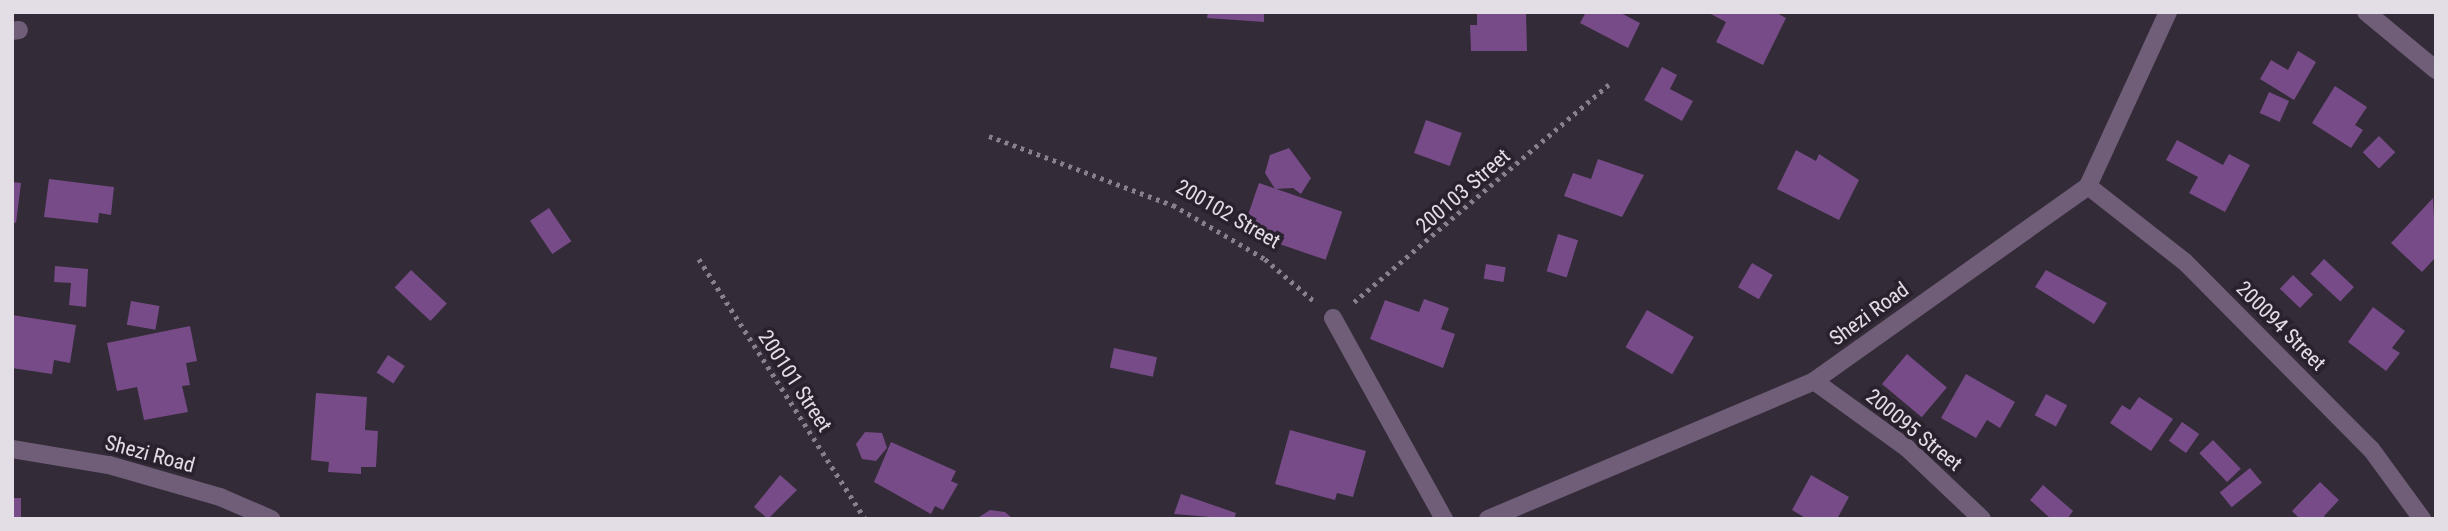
<!DOCTYPE html>
<html>
<head>
<meta charset="utf-8">
<style>
  body { margin:0 }
  #map { position:relative; width:2448px; height:531px; overflow:hidden; background:#332b37; font-family:"Roboto Condensed",sans-serif }
  div>[style] { position:absolute }
  [style*='--x'] { left:calc(var(--x)*1px); top:calc(var(--y)*1px); width:calc(var(--w)*1px); rotate:calc(var(--a)*1deg) }
  .building>* { inset:0; background:#764b87; transform-origin:0 0 }
  .path>* { height:4.5px; margin-top:-2.25px; transform-origin:0; background:repeating-linear-gradient(90deg,#88818b 0 3.5px,transparent 0 8.5px) }
  .minor>* { height:18px; margin:-9px; padding:0 9px; transform-origin:9px; border-radius:9px; background:#705e79 }
  span { translate:-50% -50%; white-space:nowrap; text-align:center; line-height:1.15; -webkit-text-stroke:7px #29212d; paint-order:stroke }
  .street-label { font-size:21px; color:#e3dde5 }
  .frame { position:absolute; inset:0; border:14px solid #e3dde5; pointer-events:none }
</style>
</head>
<body>
<div id="map">
  <div class="building">
    <div style="clip-path:polygon(1208px 12px,1264px 12px,1264px 22px,1207px 18px)"></div>
    <div style="clip-path:polygon(1477px 12px,1526px 12px,1527px 51px,1471px 51px,1470px 25px,1477px 25px)"></div>
    <div style="clip-path:polygon(1586px 12px,1619px 12px,1640px 23px,1628px 48px,1580px 23px)"></div>
    <div style="clip-path:polygon(1707px 12px,1775px 12px,1786px 18px,1763px 65px,1716px 42px,1726px 22px)"></div>
    <div style="clip-path:polygon(2298px 51px,2316px 62px,2294px 100px,2260px 79px,2271px 60px,2288px 70px)"></div>
    <div style="clip-path:polygon(1662px 67px,1677px 75px,1670px 89px,1693px 101px,1682px 121px,1644px 100px)"></div>
    <div style="clip-path:polygon(2335px 86px,2367px 107px,2355px 125px,2363px 130px,2351px 148px,2312px 123px)"></div>
    <div style="left:2269px;top:92px;width:22px;height:23px;rotate:24deg"></div>
    <div style="left:1426px;top:120px;width:38px;height:35px;rotate:20deg"></div>
    <div style="left:2379px;top:136px;width:23px;height:23px;rotate:45deg"></div>
    <div style="clip-path:polygon(2177px 140px,2223px 165px,2229px 154px,2250px 165px,2225px 212px,2189px 193px,2198px 177px,2166px 160px)"></div>
    <div style="clip-path:polygon(1289px 148px,1311px 178px,1301px 194px,1293px 188px,1275px 189px,1265px 173px,1270px 155px)"></div>
    <div style="clip-path:polygon(1796px 150px,1816px 161px,1819px 154px,1859px 180px,1839px 220px,1777px 189px)"></div>
    <div style="clip-path:polygon(1598px 159px,1644px 175px,1622px 217px,1564px 196px,1573px 173px,1591px 179px)"></div>
    <div style="clip-path:polygon(49px 179px,114px 187px,111px 215px,99px 213px,98px 223px,44px 217px)"></div>
    <div style="clip-path:polygon(12px 182px,21px 183px,16px 223px,12px 222px)"></div>
    <div style="left:1259px;top:183px;width:88px;height:51px;rotate:19deg"></div>
    <div style="clip-path:polygon(2433px 198px,2436px 257px,2422px 272px,2391px 243px)"></div>
    <div style="left:549px;top:208px;width:40px;height:23px;rotate:56deg"></div>
    <div style="left:1558px;top:234px;width:21px;height:39px;rotate:17deg"></div>
    <div style="left:2324px;top:259px;width:41px;height:20px;rotate:43deg"></div>
    <div style="left:1752px;top:263px;width:24px;height:28px;rotate:30deg"></div>
    <div style="left:1486px;top:264px;width:20px;height:15px;rotate:9deg"></div>
    <div style="clip-path:polygon(55px 266px,88px 269px,86px 307px,69px 305px,71px 283px,54px 282px)"></div>
    <div style="left:411px;top:270px;width:49px;height:24px;rotate:43deg"></div>
    <div style="clip-path:polygon(2046px 270px,2107px 303px,2094px 324px,2035px 287px)"></div>
    <div style="left:2293px;top:275px;width:28px;height:19px;rotate:44deg"></div>
    <div style="clip-path:polygon(1424px 299px,1449px 308px,1441px 329px,1455px 334px,1443px 368px,1370px 339px,1385px 300px,1419px 312px)"></div>
    <div style="left:131px;top:301px;width:29px;height:24px;rotate:10deg"></div>
    <div style="clip-path:polygon(2373px 307px,2405px 331px,2392px 348px,2400px 353px,2386px 371px,2348px 342px)"></div>
    <div style="left:1647px;top:310px;width:54px;height:43px;rotate:30deg"></div>
    <div style="clip-path:polygon(12px 315px,76px 325px,70px 363px,54px 360px,52px 374px,12px 368px)"></div>
    <div style="clip-path:polygon(190px 326px,197px 361px,186px 363px,190px 385px,182px 386px,188px 412px,144px 420px,137px 387px,117px 391px,107px 343px)"></div>
    <div style="left:1114px;top:348px;width:44px;height:20px;rotate:12deg"></div>
    <div style="left:1907px;top:354px;width:52px;height:39px;rotate:40deg"></div>
    <div style="left:388px;top:355px;width:20px;height:21px;rotate:33deg"></div>
    <div style="clip-path:polygon(1966px 374px,2015px 402px,2000px 428px,1987px 420px,1976px 438px,1941px 418px)"></div>
    <div style="clip-path:polygon(316px 393px,367px 397px,365px 430px,378px 431px,376px 467px,361px 467px,361px 474px,328px 472px,329px 462px,311px 460px)"></div>
    <div style="left:2046px;top:394px;width:24px;height:24px;rotate:28deg"></div>
    <div style="clip-path:polygon(2139px 397px,2173px 419px,2151px 451px,2110px 423px,2122px 405px,2130px 410px)"></div>
    <div style="left:2182px;top:422px;width:21px;height:23px;rotate:35deg"></div>
    <div style="clip-path:polygon(1290px 430px,1366px 451px,1353px 497px,1337px 493px,1335px 500px,1275px 484px)"></div>
    <div style="clip-path:polygon(865px 432px,882px 433px,887px 448px,876px 461px,862px 459px,856px 444px)"></div>
    <div style="left:2213px;top:440px;width:40px;height:19px;rotate:46deg"></div>
    <div style="clip-path:polygon(891px 442px,956px 471px,951px 481px,958px 484px,943px 510px,935px 506px,931px 514px,874px 482px)"></div>
    <div style="left:2250px;top:468px;width:19px;height:39px;rotate:51deg"></div>
    <div style="clip-path:polygon(780px 475px,797px 490px,768px 519px,754px 507px)"></div>
    <div style="clip-path:polygon(1811px 475px,1849px 497px,1837px 519px,1807px 519px,1792px 510px)"></div>
    <div style="clip-path:polygon(2320px 482px,2339px 500px,2324px 516px,2327px 519px,2300px 519px,2292px 511px)"></div>
    <div style="clip-path:polygon(2043px 485px,2073px 511px,2067px 519px,2051px 519px,2030px 500px)"></div>
    <div style="clip-path:polygon(1181px 494px,1236px 513px,1234px 519px,1174px 514px)"></div>
    <div style="left:12px;top:498px;width:9px;height:21px"></div>
    <div style="clip-path:polygon(990px 510px,1005px 512px,1013px 519px,976px 519px)"></div>
  </div>
  <div class="path">
    <div style="--x:989;--y:136;--w:197;--a:20.6"></div>
    <div style="--x:1173;--y:205;--w:107;--a:30.4"></div>
    <div style="--x:1265;--y:259;--w:66;--a:40.7"></div>
    <div style="--x:699;--y:259;--w:308;--a:57.4"></div>
    <div style="--x:1354;--y:302;--w:335;--a:-40.5"></div>
  </div>
  <div class="minor">
    <div style="--x:2366;--y:12;--w:91;--a:39.6"></div>
    <div style="--x:12;--y:31;--w:7;--a:-8"></div>
    <div style="--x:2088;--y:186;--w:123;--a:38.1"></div>
    <div style="--x:2185;--y:262;--w:264;--a:45.2"></div>
    <div style="--x:2371;--y:449;--w:87;--a:53.9"></div>
    <div style="--x:1333;--y:318;--w:230;--a:61.1"></div>
    <div style="--x:1814;--y:381;--w:115;--a:35.8"></div>
    <div style="--x:1907;--y:448;--w:103;--a:43.4"></div>
    <div style="--x:12;--y:449;--w:98;--a:9.4"></div>
    <div style="--x:109;--y:465;--w:116;--a:16.1"></div>
    <div style="--x:220;--y:497;--w:56;--a:23.3"></div>
    <div style="--x:1488;--y:519;--w:354;--a:-22.9"></div>
    <div style="--x:1814;--y:381;--w:336;--a:-35.4"></div>
    <div style="--x:2088;--y:186;--w:192;--a:-65.3"></div>
  </div>
  <div class="street-label">
    <span style="left:1463px;top:191px;rotate:-41deg">200103 Street</span>
    <span style="left:1228px;top:214px;rotate:30deg">200102 Street</span>
    <span style="left:1869px;top:314px;rotate:-36deg">Shezi Road</span>
    <span style="left:2281px;top:326px;rotate:45deg">200094 Street</span>
    <span style="left:795px;top:381px;rotate:57deg">200101 Street</span>
    <span style="left:1914px;top:430px;rotate:39deg">200095 Street</span>
    <span style="left:150px;top:454px;rotate:15deg">Shezi Road</span>
  </div>
  <div class="frame"></div>
</div>
</body>
</html>
